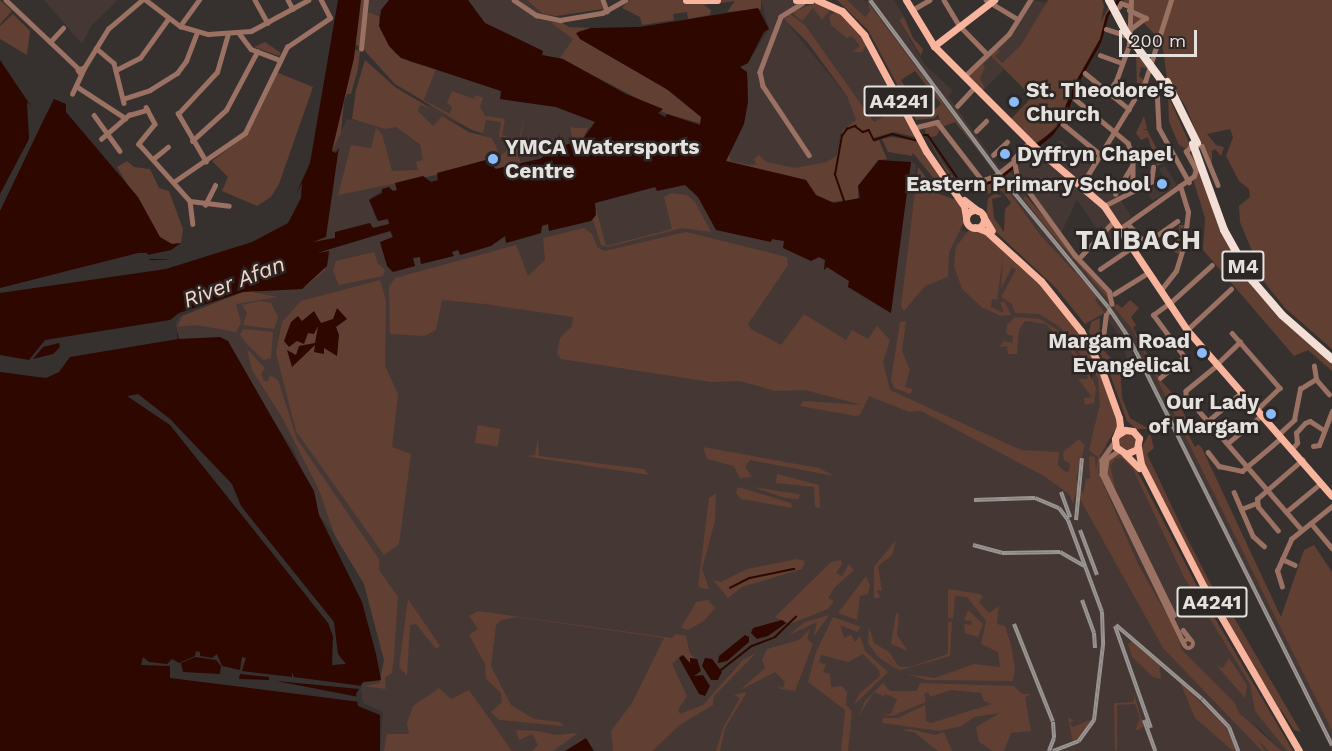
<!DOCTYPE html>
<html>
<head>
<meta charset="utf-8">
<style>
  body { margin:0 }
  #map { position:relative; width:1332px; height:751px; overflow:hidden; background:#36312f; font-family:"Work Sans",sans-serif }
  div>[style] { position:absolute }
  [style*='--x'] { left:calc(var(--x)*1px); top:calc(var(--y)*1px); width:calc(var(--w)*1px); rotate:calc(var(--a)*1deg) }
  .built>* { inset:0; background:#453834; transform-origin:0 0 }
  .green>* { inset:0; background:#613f33; transform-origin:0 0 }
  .round { border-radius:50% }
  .water>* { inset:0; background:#2d0700 }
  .pier>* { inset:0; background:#36312f }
  .stream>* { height:1.5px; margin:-0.75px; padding:0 0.75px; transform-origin:0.75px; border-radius:0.75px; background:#2d0700 }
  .river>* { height:4.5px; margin:-2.25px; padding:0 2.25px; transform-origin:2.25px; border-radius:2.25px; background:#2d0700 }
  .minor>* { height:4.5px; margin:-2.25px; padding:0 2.25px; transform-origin:2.25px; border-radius:2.25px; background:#9a7162 }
  .minor>.ring { margin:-2.25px; padding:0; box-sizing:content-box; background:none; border:4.5px solid #9a7162; border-radius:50% }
  .major>* { height:7px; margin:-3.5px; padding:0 3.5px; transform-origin:3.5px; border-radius:3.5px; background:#f8b49c }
  .major>.ring { margin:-3.5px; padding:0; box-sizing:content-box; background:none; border:7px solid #f8b49c; border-radius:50% }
  .highway>* { height:8px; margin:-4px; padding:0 4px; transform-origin:4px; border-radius:4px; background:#f4dfd7 }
  .rail>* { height:4px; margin-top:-2px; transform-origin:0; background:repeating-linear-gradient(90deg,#2c2725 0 4.5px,#9a9593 0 9px); box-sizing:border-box; border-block:2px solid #9a9593 }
  .highway-bridge>* { height:8px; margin:-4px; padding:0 4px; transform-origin:4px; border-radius:4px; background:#f4dfd7 }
  .dots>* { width:16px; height:16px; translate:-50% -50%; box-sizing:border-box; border:3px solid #2c2725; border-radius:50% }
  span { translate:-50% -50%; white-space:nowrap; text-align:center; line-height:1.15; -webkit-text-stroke:5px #2c2725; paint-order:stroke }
  .shield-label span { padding:2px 4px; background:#2c2725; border:2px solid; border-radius:4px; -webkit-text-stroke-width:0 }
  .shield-label { font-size:20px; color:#e5e1df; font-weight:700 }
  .poi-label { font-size:21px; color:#e5e1df; font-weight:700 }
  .left { translate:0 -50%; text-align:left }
  .right { translate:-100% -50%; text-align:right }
  .water-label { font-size:22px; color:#f4d5ca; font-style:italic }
  .district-label { font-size:27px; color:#e5e1df; font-weight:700; letter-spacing:1.5px }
  .scale { position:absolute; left:1119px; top:30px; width:78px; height:27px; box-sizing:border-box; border:3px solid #e5e1df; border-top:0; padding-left:8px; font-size:18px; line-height:21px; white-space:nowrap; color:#e5e1df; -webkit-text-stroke:4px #2c2725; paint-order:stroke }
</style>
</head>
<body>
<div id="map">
  <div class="built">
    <div style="clip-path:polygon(44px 0,118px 0,91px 26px,82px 44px)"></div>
    <div style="clip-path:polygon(367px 0,389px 0,379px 16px,365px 11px)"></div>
    <div style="clip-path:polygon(468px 0,527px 0,540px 9px,542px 17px,554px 19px,553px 25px,574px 39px,560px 58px,549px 58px,542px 54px,543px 51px,485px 23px)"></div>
    <div style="clip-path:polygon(761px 0,793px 0,797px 8px,815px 3px,840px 12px,865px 39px,899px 109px,875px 123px,807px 27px,789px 14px,784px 19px,847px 96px,857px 120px,841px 132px,834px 162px,784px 173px,748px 169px,725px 159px,737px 139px,748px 92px,748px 77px,740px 67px,748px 63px,769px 29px)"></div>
    <div style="clip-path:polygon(847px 0,864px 0,870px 9px,865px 17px)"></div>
    <div style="clip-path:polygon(866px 0,894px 0,904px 17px,899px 21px,925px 65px,953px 91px,948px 96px,1005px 175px,1011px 172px,1016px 179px,1026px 196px,1024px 199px,1040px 220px,1132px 326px,1332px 731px,1332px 751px,1132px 347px,1133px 368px,1129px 368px,1122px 340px,1094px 300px,1098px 296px,1041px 236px)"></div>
    <div style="clip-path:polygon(1033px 0,1047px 3px,1021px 45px,1001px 63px,991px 54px,1013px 35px)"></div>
    <div style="left:990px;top:55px;width:20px;height:30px;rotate:45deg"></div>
    <div style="clip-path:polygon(436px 69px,501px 91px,501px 99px,555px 107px,595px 121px,593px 125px,579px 139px,541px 158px,495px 169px,486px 160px,497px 152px,493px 139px,442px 116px,425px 137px,418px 110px,420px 105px,431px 106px,424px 100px)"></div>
    <div style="clip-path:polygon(347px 119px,396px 127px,420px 146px,427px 174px,395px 183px,397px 190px,391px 191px,388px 187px,371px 197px,374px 215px,378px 221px,388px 219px,389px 224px,372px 228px,370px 223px,335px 232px,335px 238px,313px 242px,329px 212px,338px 150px,332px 151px)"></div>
    <div style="clip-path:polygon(1060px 140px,1091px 166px,1088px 172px,1119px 198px,1131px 216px,1111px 239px,1101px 234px,1077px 200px,1061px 233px,1018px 172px,1016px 166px,1021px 161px,1028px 156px,1035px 162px)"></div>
    <div style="clip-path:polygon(911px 161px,916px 165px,915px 175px,921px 171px,956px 228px,985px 240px,1016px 269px,1054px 309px,1088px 357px,1107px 397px,1105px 444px,1114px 454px,1123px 455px,1143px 481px,1203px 598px,1292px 751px,1282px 751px,1252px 721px,1275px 751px,380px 751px,383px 712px,363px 703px,360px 683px,379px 681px,384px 660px,364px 584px,344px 546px,319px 515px,294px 450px,257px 398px,229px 343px,220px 337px,178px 339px,173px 321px,178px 315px,249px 291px,302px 289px,326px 268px,330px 254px,316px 253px,391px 231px,393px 237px,380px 242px,391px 271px,414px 263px,413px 259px,420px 257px,421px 264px,453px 256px,452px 252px,458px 250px,460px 254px,492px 245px,506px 236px,506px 243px,541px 233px,541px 226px,596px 209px,594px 203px,656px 187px,657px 191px,685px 185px,698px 197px,716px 230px,784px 241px,783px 248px,811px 261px,819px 257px,825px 260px,824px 270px,827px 267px,849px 281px,848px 286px,890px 313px)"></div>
    <div style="clip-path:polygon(1165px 166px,1177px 185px,1152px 201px,1144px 185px,1167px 183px,1159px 169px)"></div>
  </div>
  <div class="green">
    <div style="clip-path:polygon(0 0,12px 11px,0 24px)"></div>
    <div style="clip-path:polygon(345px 0,366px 0,360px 46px,355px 45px,355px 50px,360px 51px,358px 69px,351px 94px,347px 94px,344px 101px,341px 133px,332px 151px,336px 153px,339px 147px,326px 237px,313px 239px)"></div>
    <div style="clip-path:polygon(527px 0,600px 0,603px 9px,556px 16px,543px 14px)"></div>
    <div style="clip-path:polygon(629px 0,761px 0,761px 9px,727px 12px,735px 1px,704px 5px,711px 10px,710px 15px,688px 19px,687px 12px,673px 14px,674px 20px,642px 25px,640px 17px,622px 8px)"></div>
    <div style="clip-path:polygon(evenodd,837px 0,847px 0,865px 17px,870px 10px,866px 0,983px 156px,955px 122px,942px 127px,938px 114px,935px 118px,916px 120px,868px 30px,837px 0,915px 71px,941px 104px,927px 116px,922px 116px,901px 80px,915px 71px)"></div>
    <div style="clip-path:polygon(1048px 0,1102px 0,1104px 6px,1101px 22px,1109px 6px,1110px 8px,1100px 39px,1074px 85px,1064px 115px,1050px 134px,1035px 143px,1011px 119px,1032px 97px,990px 55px,997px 48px,1000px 51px,995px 56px,1002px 63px,1021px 45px)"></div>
    <div style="clip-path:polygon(1123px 0,1332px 0,1332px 349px,1285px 308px,1254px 269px,1252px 251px,1240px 222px,1239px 206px,1250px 197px,1249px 189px,1239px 181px,1226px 156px,1233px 137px,1230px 129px,1207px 134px,1216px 145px,1224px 147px,1221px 156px,1215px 149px,1212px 151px,1212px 171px,1186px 107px,1167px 78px,1162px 42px,1142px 21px,1133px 28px,1134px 12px)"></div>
    <div style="clip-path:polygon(815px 3px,832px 8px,822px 20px,813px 8px,802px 21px,792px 12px)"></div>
    <div style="clip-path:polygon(365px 11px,379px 16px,380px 29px,395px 53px,411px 62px,436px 69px,424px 100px,450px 114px,452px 107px,447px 103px,452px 91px,474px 99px,476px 95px,483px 98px,480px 107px,485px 116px,505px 119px,502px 135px,512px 138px,520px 137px,524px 114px,521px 139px,499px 137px,501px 122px,486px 120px,483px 133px,472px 130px,395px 84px,364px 50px)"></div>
    <div style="clip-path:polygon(837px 11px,856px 27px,866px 45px,862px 52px,852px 52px,860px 46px,852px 36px,847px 38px,831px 25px,829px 16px)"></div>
    <div style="clip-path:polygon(13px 14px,30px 31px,27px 55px,0 39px,0 26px)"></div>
    <div style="clip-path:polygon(790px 14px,806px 26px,874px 122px,899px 109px,915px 137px,894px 132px,873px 138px,875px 142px,879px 140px,887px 159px,878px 160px,858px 186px,858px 199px,831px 202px,816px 195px,806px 180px,726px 161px,729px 154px,730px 161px,749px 165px,756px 164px,754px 159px,759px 155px,766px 162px,795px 168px,827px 162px,836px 156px,842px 131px,856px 120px,847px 96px,808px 43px,784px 19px)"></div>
    <div style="clip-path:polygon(904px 17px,913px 38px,923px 49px,921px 56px,899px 20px)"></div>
    <div style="clip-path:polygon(561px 22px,569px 27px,591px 28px,578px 31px,580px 39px,664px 87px,701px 117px,703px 124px,667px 114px,560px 58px,573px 39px,551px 23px)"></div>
    <div style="clip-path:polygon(265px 42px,281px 53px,279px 56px,254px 47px)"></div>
    <div style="clip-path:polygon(1136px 51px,1148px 69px,1141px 67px,1139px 76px,1144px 80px,1137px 92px)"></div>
    <div style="clip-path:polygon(365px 60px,395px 87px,430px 108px,420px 105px,418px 111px,433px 126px,442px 116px,469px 132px,492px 138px,498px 151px,486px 160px,436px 175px,338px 195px,351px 145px,371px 148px,376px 128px,382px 134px,392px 171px,418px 170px,416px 162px,423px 160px,420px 145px,396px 127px,386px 129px,352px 119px,356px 90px)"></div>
    <div style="clip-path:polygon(982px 63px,985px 67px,980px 78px,985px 88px,982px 91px,968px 76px)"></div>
    <div style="clip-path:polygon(276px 72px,313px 87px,279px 184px,271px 197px,257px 206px,222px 191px,228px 177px,212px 161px,244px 137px)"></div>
    <div style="clip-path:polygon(1168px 95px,1190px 145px,1186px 149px,1179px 145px,1169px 122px)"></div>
    <div style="clip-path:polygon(1144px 116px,1147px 129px,1142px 129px,1147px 130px,1164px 163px,1157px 166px,1148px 137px,1141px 140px,1136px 133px)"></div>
    <div class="round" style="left:925px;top:123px;width:14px;height:14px"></div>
    <div style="clip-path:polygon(570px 126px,574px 128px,588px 128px,583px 139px,573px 142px)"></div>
    <div style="clip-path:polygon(927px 136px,943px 163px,962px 189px,959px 190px,943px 166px)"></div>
    <div style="clip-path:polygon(891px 137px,918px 141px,951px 193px,944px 191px,913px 153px,912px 156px,888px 152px,882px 139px)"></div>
    <div style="clip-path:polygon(517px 147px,522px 148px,524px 155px,519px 157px,521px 163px,493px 169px,492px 164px,506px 151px)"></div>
    <div style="clip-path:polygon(1191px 148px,1227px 244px,1245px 275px,1332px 362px,1332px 371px,1308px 350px,1294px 356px,1203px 250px,1205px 218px,1193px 179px)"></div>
    <div style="clip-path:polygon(127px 161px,134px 167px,150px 169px,159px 188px,169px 191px,183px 229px,181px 243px,171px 244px,160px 238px,117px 167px)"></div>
    <div style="clip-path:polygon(918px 167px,939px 194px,959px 201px,964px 222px,949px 252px,948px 277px,925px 286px,904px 311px,901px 306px)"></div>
    <div style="clip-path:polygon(1000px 180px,1041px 236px,1098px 296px,1095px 300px,1105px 313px,1085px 324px,1056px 288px,993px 229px,986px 217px,988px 198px,995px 194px,1003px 196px,992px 199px,994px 218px,1004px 232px,1005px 209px,1011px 203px,1002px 191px,985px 194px,973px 190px)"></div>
    <div style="clip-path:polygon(671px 193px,687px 195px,695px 202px,711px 232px,682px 228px,608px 247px,601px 245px,593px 220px,596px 209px,606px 246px,672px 229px,664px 197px)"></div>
    <div style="clip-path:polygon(1026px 196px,1107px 291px,1110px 301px,1040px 220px,1023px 198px)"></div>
    <div style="clip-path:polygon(1179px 225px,1186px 225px,1180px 255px,1174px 252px,1173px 242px,1179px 238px)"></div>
    <div style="clip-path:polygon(584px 228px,592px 234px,598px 248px,605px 251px,686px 232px,787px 257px,788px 265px,748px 324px,751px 329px,781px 345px,804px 314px,846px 340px,852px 330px,868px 339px,877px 326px,890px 340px,883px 362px,890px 390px,1021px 450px,1059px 452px,1058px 465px,1064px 471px,1069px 472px,1070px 464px,1064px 460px,1063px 452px,1079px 439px,1085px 445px,1076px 479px,1083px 494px,1086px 479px,1090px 479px,1089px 456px,1095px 457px,1097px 485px,1096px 471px,1098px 457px,1089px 450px,1100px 404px,1098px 378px,1060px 327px,1039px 314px,1015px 313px,1012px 304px,1001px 297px,1016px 270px,1012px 267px,1001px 289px,1003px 257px,997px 300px,992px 299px,991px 307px,1004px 313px,1000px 302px,1005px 302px,1011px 315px,1001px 316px,983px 308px,962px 289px,954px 266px,956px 247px,968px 231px,980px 230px,1035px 279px,1070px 318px,1098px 365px,1118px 425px,1100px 455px,1098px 472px,1139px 566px,1179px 636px,1181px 649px,1234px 702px,1239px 713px,1282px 751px,1269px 751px,1258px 740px,1265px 751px,1262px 751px,1163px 648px,1076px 492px,1073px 504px,1069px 494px,1044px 476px,921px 411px,909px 412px,869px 396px,860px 415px,856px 416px,800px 406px,803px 401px,862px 405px,805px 390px,775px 391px,740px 381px,711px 382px,561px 359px,557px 354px,560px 338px,572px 326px,573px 317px,485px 304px,442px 300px,436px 330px,424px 336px,390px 334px,389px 287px,395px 278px,516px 245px,528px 276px,545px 260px,543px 238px)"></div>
    <div style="clip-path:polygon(329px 251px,325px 270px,305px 287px,252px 292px,278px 297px,236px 304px,241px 323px,236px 332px,196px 325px,177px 327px,183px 315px,0 349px)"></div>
    <div style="clip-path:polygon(374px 252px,378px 264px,385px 270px,383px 276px,339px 285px,333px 271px,336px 261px)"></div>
    <div style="clip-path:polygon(380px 280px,386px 301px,385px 366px,398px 394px,392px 447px,411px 454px,399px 544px,384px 555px,296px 431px,276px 353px,282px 322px,301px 301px)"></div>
    <div style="clip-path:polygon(1130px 300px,1139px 308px,1131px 317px,1136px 325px,1133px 328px,1162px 382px,1175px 396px,1192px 430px,1188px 434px,1195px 447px,1198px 444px,1202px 448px,1281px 617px,1304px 550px,1314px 545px,1332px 572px,1332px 731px,1132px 329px,1113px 306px,1117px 304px,1122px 308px)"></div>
    <div style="clip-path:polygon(261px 301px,271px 303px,278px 317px,274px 329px,243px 325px,247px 313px,242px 305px)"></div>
    <div style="clip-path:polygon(1015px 317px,1040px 319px,1059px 331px,1090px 372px,1096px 388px,1094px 403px,1085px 405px,1084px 398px,1092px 397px,1078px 379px,1088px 379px,1085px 368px,1046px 324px,1025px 321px,1019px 330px,1017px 354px,1008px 354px,1007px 346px,999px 347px,1004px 341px,1012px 343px,1013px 336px,1006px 334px,1007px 325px)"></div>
    <div style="clip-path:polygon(1100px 318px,1099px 346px,1120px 367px,1122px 398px,1130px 418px,1149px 429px,1136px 429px,1127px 421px,1107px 366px,1089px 332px,1091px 322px)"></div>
    <div style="clip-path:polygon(906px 321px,902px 351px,910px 370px,905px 387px,913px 389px,910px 394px,894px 388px,891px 380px,900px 322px)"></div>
    <div style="clip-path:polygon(243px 329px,273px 332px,271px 358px,263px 360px,246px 343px,240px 335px)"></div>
    <div style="clip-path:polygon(247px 349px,265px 368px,261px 374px,264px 381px,268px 381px,270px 375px,278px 380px,297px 439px,379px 559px,379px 570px,398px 597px,394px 657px,392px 673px,385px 677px,386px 689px,364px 686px,380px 683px,384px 660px,364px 584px,335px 536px,319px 490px,283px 419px,252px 370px)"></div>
    <div style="left:478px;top:425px;width:23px;height:18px;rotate:10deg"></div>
    <div style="clip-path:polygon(1150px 433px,1154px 448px,1147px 454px,1184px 532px,1216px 594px,1229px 609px,1301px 732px,1294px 730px,1280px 708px,1283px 717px,1218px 608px,1143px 465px,1140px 450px)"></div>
    <div class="round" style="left:1118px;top:433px;width:18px;height:18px"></div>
    <div style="clip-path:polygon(538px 437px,539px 456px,644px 469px,649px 475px,524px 456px,535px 455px)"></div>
    <div style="clip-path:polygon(703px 447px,819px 468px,834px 476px,750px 460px,745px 467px,752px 477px,740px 478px,734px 466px,707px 459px)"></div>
    <div style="clip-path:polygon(1118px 453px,1133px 463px,1203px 598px,1293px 751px,1287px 751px,1255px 711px,1250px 684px,1184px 577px,1133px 469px,1122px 458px,1115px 459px,1110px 466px,1116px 490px,1107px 474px,1109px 459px)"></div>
    <div style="clip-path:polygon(777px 474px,819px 485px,820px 508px,815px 507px,814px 487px,776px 483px)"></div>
    <div style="clip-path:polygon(738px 487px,791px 503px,792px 508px,741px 499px,736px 493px)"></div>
    <div style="clip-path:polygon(753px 487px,798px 494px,800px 495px,798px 499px,785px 498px)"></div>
    <div style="clip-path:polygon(716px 493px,715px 521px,702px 569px,709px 589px,706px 589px,698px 587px,709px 498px)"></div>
    <div style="clip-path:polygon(896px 540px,892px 555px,878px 566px,882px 591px,877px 590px,880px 598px,874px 598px,874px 567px)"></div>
    <div style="clip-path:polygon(797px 559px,805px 561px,802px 569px,742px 587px,728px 598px,713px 580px,721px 582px,747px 569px)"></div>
    <div style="clip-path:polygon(841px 560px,842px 564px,836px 573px,842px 576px,849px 564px,854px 570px,835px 587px,828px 598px,834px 601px,828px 609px,790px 624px,775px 617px,831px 562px)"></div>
    <div style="clip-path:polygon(866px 576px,870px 585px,868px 594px,860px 596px,857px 620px,838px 613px)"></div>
    <div style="clip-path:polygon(948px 589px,980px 594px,983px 597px,979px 602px,989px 613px,999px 606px,997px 624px,1005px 626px,1011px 645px,1015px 668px,1013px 681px,927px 680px,906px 674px,935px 678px,974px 664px,1000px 667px,998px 652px,981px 644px,986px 621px,967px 597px,955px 596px,953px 619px,948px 618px)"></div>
    <div style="clip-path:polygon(408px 599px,440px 646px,436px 649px,416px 624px,410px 625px,407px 676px,399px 667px)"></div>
    <div style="clip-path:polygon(708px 600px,715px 608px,704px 621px,688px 630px,681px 628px,696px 602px)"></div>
    <div style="clip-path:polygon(968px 610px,983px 624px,978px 637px,965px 633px,964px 624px,971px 625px,972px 621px,964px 620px)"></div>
    <div style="clip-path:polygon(478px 611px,672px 638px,675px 634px,686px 636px,690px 654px,695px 658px,690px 658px,691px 664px,681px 655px,672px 664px,687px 696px,678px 710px,680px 714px,703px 705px,743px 660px,756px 653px,714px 696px,713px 705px,681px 724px,652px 751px,613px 751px,611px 731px,632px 703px,664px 638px,517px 617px,501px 620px,496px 625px,491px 666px,511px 705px,534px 719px,560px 722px,564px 726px,499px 720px,491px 712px,502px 702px,501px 693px,486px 679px,485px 664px,469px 635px,478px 629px,469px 616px)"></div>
    <div style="clip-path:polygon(896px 613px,899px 614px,897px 635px,908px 651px,891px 644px)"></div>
    <div style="clip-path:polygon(829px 615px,814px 636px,817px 622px,789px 635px,805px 622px)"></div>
    <div style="clip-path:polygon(833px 617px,861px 627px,857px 632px,840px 625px,844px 638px,851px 635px,855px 642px,860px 636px,865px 651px,888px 672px,854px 705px,859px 694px,880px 676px,879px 670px,863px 654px,848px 662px,821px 655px,819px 662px,826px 665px,823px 672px,830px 674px,831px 687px,842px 686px,847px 692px,846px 705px,852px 711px,848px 751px,841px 751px,845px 710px,808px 682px,816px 652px)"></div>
    <div style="clip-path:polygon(948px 622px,952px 622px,950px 656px,905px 669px,899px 670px,881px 650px,898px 670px,878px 657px,868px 643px,869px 627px,874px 643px,889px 652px,899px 667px,910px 667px,948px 654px)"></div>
    <div style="clip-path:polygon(810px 629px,807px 639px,813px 644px,795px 691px,780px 689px,777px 686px,783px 688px,785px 682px,775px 672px,740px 690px,765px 668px,762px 660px,767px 649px,799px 640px)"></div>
    <div style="clip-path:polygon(1133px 640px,1159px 660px,1161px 679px,1153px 677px,1132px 657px,1128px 644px)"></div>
    <div style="clip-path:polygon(1229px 658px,1247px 685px,1245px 698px,1217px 666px,1223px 668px)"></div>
    <div style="clip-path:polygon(1180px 682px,1226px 727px,1236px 748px,1233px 751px,1195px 718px)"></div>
    <div style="clip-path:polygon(883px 683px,890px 691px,917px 691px,920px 683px,1014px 686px,1022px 694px,1032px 694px,1025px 697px,1031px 731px,1011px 733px,1004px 751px,993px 751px,979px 742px,976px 727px,1000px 713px,974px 717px,962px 726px,940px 731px,882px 723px,883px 718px,898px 718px,925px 705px,926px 721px,931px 723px,992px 704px,984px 701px,981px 693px,951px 690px,930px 697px,928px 692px,924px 694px,926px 702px,892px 716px,883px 714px,891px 714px,897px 699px,885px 694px,882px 698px,882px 695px,874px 692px,858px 717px,865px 701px)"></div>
    <div style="clip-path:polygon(439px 688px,451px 699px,469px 690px,512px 751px,384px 751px,387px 734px,409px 734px,407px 723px,413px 706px)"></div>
    <div style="clip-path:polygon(747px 692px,725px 728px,720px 751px,716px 751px,723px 728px,740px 698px,734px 695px)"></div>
    <div style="clip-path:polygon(1134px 694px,1144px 727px,1135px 731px,1140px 718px,1135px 704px,1117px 705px,1117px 750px,1115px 751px,1114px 703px,1134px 702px)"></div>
    <div style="clip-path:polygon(1068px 717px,1074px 721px,1070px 722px,1072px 727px,1090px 720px,1093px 723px,1073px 743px)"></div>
    <div style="clip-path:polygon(910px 729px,935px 735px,944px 732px,952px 751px,938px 751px,914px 732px,901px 730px)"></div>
    <div style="clip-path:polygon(516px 730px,538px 731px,556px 735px,578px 733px,553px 751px,532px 751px,538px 745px,532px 734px,519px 740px)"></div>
  </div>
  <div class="water">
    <div style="clip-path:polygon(338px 0,361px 0,354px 58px,332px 151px,336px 153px,339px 147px,326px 237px,313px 242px,335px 238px,335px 232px,370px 223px,373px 228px,389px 224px,388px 219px,378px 221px,369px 200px,382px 193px,382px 189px,389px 187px,393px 191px,397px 190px,395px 183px,423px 176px,431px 182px,438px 180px,437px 173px,486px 160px,496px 169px,540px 159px,551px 150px,583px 139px,595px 122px,556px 107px,500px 99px,501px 91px,401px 58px,389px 46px,379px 26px,381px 10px,389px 0,468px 0,485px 23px,543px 51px,542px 55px,563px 59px,626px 94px,663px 109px,658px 113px,665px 117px,667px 114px,700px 125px,701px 117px,668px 90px,580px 39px,576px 33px,591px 28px,640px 27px,758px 8px,769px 29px,764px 32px,748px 63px,740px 67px,747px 72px,748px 102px,744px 124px,726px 161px,806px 180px,816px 195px,834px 203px,860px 198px,858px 186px,879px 160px,911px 162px,891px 313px,848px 287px,849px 281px,827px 267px,824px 270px,825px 260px,819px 257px,811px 261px,783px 248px,784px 241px,772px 239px,771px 242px,716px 230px,698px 197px,685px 185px,657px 191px,655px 187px,595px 203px,596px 215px,591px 221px,549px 231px,548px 224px,542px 226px,541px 233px,506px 243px,505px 236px,491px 246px,460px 255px,458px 250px,452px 252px,454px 256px,421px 264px,420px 257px,413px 258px,415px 266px,393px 272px,387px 266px,380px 242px,393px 237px,390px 231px,317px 253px,329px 251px,327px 266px,302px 289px,243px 292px,178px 315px,174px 320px,179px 339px,220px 337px,228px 341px,314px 491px,319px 515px,362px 602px,376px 654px,381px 680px,363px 682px,356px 694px,358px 706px,380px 715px,380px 751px,0 751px,0 60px,37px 115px,44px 119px,54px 99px,66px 104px,66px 112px,138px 197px,160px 237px,172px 244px,181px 243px,171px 250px,133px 258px,174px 260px,243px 242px,272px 229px,286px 216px,310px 163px)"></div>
    <div style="clip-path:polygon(1117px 0,1121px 0,1109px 15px,1101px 43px,1078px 84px,1066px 117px,1053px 135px,1000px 180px,972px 190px,971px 186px,995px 179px,1057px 127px,1074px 85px,1100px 39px,1106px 15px)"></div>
    <div style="clip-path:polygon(337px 308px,347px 319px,336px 327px,339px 335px,337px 356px,324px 348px,324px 354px,314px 352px,315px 345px,292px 367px,287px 350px,296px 355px,299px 346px,315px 343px,318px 326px,314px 334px,308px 333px,304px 344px,297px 341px,289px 347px,284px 341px,291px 322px,298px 316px,302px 321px,314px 311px,321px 323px,333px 319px)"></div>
    <div style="clip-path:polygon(782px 620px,786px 623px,768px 636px,757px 639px,751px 633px,753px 628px)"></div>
    <div style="clip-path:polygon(745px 635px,749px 637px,749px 642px,727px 661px,718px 663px,719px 656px)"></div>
    <div style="clip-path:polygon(683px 655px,690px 663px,690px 658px,697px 659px,701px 671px,694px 676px,703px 675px,710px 686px,705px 696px,699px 694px,679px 658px)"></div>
    <div style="clip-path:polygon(705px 658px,712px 659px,722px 672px,718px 680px,711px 680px,702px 666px)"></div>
    <div style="clip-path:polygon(586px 738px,594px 751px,565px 751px)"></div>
  </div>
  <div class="pier">
    <div style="clip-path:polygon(27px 102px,44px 119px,0 211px,0 194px,29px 139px)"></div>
    <div style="clip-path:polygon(302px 183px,301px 198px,288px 223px,252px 242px,166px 269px,0 293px,0 288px,138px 253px,147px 253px,150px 260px,166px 260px,258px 234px,285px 213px)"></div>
    <div style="clip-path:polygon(evenodd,243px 292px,179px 317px,176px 323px,178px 339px,70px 357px,59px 372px,46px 378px,0 372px,0 355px,29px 360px,45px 340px,170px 320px,179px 313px,243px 292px,59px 343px,60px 347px,53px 354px,33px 359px,43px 347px,59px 343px)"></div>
    <div style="clip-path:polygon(138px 394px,170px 419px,232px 484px,241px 506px,334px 622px,338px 654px,346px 664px,332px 665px,333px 636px,328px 623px,170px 425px,127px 396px)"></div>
    <div style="clip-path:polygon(evenodd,196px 651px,200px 652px,200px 656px,212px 658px,217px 654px,222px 666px,240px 670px,242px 657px,246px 658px,242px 671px,292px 677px,292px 672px,294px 677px,362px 686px,359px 689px,276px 681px,359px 697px,360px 702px,170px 678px,170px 666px,141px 665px,143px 657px,149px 662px,167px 664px,172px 659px,179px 663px,195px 656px,196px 651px,195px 657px,216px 660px,221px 666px,220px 674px,183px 672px,181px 663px,195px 657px,196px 651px,240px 674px,269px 677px,269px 680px,239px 679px,240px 674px)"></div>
  </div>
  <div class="stream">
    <div style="--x:924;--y:135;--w:4;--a:0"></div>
    <div style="--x:928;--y:135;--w:67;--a:55.4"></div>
    <div style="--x:844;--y:201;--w:28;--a:-109"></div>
    <div style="--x:835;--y:175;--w:40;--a:-80"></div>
    <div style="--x:842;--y:136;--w:9;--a:-54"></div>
    <div style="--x:847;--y:129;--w:9;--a:-21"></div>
    <div style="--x:855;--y:126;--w:10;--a:37"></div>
    <div style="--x:863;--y:132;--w:6;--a:-18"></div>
    <div style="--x:869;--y:130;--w:11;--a:63"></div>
    <div style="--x:874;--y:140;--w:19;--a:-18"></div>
    <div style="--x:892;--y:134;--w:24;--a:15"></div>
    <div style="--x:730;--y:588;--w:22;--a:-27"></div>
    <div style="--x:750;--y:578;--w:45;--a:-11.6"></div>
    <div style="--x:721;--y:670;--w:39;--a:-38"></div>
    <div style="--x:752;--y:646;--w:25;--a:-21"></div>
    <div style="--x:775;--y:637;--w:29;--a:-44"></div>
  </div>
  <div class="river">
    <div style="--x:966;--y:190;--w:10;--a:-17"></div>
  </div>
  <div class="minor">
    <div style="--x:6;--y:0;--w:100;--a:43.4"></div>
    <div style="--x:146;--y:0;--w:43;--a:37.4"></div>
    <div style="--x:180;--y:26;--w:29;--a:16"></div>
    <div style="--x:208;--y:34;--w:43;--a:-4"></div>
    <div style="--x:251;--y:31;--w:65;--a:-28.5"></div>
    <div style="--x:255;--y:0;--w:26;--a:61"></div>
    <div style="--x:288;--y:0;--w:10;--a:61"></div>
    <div style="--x:514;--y:0;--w:27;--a:34"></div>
    <div style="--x:536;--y:15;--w:25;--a:12"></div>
    <div style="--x:560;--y:20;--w:43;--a:-9.5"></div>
    <div style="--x:602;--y:13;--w:26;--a:-29"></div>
    <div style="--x:603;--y:0;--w:12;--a:70"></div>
    <div style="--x:944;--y:0;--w:29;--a:59"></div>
    <div style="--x:959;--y:25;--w:40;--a:46"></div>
    <div style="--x:986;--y:0;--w:37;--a:31"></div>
    <div style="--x:803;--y:3;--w:26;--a:148"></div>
    <div style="--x:781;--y:17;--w:59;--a:110.9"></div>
    <div style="--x:760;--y:72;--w:14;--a:78"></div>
    <div style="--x:763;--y:86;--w:83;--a:56.3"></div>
    <div style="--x:1119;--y:7;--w:4;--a:-63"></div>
    <div style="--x:1121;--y:3;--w:9;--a:21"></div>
    <div style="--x:912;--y:10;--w:20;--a:-30"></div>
    <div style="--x:1129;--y:10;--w:19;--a:25"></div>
    <div style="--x:1146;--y:18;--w:20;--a:143"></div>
    <div style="--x:180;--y:26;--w:32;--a:-54"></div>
    <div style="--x:1106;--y:29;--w:23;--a:18"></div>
    <div style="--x:239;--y:33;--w:20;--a:53"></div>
    <div style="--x:251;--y:49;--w:30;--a:21"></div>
    <div style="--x:50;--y:42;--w:19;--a:-47"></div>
    <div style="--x:96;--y:48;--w:23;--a:40"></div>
    <div style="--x:114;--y:63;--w:41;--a:76"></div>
    <div style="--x:361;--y:49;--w:49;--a:-84.2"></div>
    <div style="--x:1100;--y:55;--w:23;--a:20"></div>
    <div style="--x:84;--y:68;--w:46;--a:-58.4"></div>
    <div style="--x:108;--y:29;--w:45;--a:-40.5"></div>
    <div style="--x:116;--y:70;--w:27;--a:-27"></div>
    <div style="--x:140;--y:58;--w:48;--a:-54.3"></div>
    <div style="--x:1085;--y:73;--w:57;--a:39.3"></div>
    <div style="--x:967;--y:74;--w:58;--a:-43.6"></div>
    <div style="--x:1009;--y:34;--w:40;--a:-58"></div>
    <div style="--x:76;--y:86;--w:59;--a:33.1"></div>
    <div style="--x:1143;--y:86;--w:14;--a:8"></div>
    <div style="--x:1157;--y:88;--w:40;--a:87.1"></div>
    <div style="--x:1159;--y:128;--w:62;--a:60.9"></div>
    <div style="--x:1108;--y:92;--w:14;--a:-54"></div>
    <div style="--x:1116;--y:81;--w:38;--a:-70"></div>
    <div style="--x:1129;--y:45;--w:45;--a:-87.5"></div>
    <div style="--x:72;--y:94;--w:29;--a:-65"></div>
    <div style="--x:84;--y:68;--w:6;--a:162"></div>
    <div style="--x:78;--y:70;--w:5;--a:53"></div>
    <div style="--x:123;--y:99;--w:28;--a:-18"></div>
    <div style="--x:150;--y:90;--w:32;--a:-32"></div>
    <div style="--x:177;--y:73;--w:15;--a:-53"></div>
    <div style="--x:186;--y:61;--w:31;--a:-69"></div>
    <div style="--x:1075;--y:99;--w:69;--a:39.7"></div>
    <div style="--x:1128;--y:143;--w:15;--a:70"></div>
    <div style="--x:1133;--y:157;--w:32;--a:90"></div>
    <div style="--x:957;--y:106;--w:26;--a:-47"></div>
    <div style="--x:146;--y:107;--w:19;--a:62"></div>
    <div style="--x:155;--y:124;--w:26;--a:129"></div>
    <div style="--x:139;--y:144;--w:76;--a:48.2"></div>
    <div style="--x:190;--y:201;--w:39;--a:7"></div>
    <div style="--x:94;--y:115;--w:44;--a:54.2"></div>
    <div style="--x:1063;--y:124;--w:49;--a:39.2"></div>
    <div style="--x:917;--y:127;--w:21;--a:-14"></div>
    <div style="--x:937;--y:122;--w:73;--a:52.2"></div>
    <div style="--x:976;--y:131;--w:14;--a:-45"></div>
    <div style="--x:101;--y:139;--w:37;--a:-41"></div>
    <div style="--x:129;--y:115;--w:19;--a:-16"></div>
    <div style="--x:192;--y:141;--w:46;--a:-42.4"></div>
    <div style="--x:226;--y:110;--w:66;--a:-61.9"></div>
    <div style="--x:1030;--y:142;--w:23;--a:133"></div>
    <div style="--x:1014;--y:159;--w:16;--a:79"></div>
    <div style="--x:1017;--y:175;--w:99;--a:54.1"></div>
    <div style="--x:1075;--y:255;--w:50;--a:46.6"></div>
    <div style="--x:1109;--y:291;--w:13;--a:77"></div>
    <div style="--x:993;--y:155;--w:19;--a:-43"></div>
    <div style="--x:153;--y:159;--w:19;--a:-39"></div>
    <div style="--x:206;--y:162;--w:56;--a:-120.3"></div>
    <div style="--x:178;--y:114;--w:57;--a:-47.1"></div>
    <div style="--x:217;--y:72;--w:40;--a:-74"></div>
    <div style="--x:175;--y:181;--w:85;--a:-34.4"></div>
    <div style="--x:245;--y:133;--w:96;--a:-64"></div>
    <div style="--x:287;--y:47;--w:52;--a:-34"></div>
    <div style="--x:330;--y:18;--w:20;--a:-117"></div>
    <div style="--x:969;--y:185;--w:28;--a:-19"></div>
    <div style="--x:995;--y:176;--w:24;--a:-38"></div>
    <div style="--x:1081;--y:186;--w:122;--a:-58.4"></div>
    <div style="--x:1145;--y:82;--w:86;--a:-72.4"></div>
    <div style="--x:1115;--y:194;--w:33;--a:-59"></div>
    <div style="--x:190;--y:201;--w:23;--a:83"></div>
    <div style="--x:205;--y:205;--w:22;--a:-63"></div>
    <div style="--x:1104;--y:206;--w:53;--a:-27.1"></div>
    <div style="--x:1151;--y:182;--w:15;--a:-82"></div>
    <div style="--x:1128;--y:224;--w:26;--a:47"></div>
    <div style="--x:1146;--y:243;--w:38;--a:-35"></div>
    <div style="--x:1118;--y:230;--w:93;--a:-35.4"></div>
    <div style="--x:1194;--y:176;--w:6;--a:-72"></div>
    <div style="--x:1196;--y:170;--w:21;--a:-119"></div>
    <div style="--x:1186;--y:152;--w:8;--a:-50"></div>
    <div style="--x:1191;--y:146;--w:11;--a:0"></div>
    <div style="--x:1202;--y:146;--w:42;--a:67.7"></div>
    <div style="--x:1081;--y:256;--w:47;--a:-46.7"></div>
    <div style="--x:1100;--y:269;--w:36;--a:-34"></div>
    <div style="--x:1161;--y:290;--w:24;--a:-52"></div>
    <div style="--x:1176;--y:271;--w:27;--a:-73"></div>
    <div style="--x:1184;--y:245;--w:33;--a:-83"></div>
    <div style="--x:1188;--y:212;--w:27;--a:-107"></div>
    <div style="--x:1114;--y:294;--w:38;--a:-32"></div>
    <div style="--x:1168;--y:305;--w:59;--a:-42.3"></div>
    <div style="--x:1108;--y:312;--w:1;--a:-45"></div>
    <div style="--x:1187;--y:330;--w:60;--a:-43"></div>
    <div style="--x:1232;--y:333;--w:73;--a:48.9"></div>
    <div style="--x:1280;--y:388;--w:30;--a:136"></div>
    <div style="--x:1176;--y:343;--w:17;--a:-40"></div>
    <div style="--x:1102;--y:346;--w:31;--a:-83"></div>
    <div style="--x:1217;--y:364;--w:32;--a:-44"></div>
    <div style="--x:1218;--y:365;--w:41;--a:140.9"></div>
    <div style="--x:1186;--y:391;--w:5;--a:90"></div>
    <div style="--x:1186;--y:396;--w:177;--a:49.1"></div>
    <div style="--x:1160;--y:378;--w:32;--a:-41"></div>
    <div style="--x:1184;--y:357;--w:52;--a:-126.4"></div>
    <div style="--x:1153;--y:315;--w:19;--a:-36"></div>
    <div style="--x:1316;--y:379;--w:20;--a:49"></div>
    <div style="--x:1208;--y:421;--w:45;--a:-40.5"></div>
    <div style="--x:1279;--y:434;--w:21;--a:-43"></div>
    <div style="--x:1294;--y:420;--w:32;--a:-79"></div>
    <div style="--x:1300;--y:389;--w:19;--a:-32"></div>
    <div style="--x:1316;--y:379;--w:13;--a:-99"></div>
    <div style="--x:1114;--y:443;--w:21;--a:125"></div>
    <div style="--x:1102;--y:460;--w:14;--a:90"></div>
    <div style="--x:1102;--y:474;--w:189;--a:64.2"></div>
    <div style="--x:1228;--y:443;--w:44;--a:-39.5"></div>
    <div style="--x:1313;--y:446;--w:6;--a:-9"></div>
    <div style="--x:1319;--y:445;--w:36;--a:-69"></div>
    <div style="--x:1292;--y:449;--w:8;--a:-50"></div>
    <div style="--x:1297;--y:443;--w:10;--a:-96"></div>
    <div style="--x:1296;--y:433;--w:13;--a:-48"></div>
    <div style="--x:1305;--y:423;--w:5;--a:-22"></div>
    <div style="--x:1310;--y:421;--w:17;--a:33"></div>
    <div style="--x:1119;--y:451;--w:14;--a:146"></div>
    <div style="--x:1107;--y:459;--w:15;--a:98"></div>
    <div style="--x:1105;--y:474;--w:157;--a:63.9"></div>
    <div style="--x:1208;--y:452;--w:18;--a:52"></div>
    <div style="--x:1219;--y:466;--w:24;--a:12"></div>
    <div style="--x:1242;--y:471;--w:51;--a:-40.2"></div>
    <div style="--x:1234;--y:492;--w:48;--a:66.6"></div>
    <div style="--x:1253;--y:536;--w:15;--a:42"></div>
    <div style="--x:1241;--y:509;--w:17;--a:-21"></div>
    <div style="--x:1286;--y:512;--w:45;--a:-39.6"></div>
    <div style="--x:1311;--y:523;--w:33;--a:50"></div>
    <div style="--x:1278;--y:531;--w:31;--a:-130"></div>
    <div style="--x:1258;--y:507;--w:8;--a:-97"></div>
    <div style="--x:1257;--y:499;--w:60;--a:-40.9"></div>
    <div style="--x:1282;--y:559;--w:14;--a:25"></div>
    <div style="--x:1282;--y:587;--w:17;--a:-107"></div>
    <div style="--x:1277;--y:571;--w:35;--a:-66"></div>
    <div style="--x:1291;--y:539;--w:53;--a:-38.8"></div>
    <div style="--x:1183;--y:630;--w:11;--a:52"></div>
    <div class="ring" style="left:1184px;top:639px;width:5.5px;height:5.5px"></div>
  </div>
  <div class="major">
    <div style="--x:686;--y:0;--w:31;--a:0"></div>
    <div style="--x:796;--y:0;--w:15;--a:0"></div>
    <div style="--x:817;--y:0;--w:27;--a:24"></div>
    <div style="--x:842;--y:11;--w:33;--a:47"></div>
    <div style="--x:864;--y:35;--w:132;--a:61.9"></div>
    <div style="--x:926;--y:151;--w:67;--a:55.4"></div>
    <div style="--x:964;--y:206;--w:11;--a:80"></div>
    <div style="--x:906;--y:0;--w:54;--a:58.7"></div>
    <div style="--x:934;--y:46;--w:146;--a:45"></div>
    <div style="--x:1037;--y:149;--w:88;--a:40.4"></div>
    <div style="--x:1104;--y:206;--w:149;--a:56.2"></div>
    <div style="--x:1187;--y:330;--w:220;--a:48.9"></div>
    <div style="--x:934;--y:46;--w:76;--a:-37.5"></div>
    <div style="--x:964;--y:200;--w:18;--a:38"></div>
    <div class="ring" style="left:966px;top:210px;width:11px;height:11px"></div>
    <div style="--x:983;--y:216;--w:17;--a:59"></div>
    <div style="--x:975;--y:227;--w:12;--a:20"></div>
    <div style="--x:986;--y:231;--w:74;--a:42.3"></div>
    <div style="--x:1041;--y:281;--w:64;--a:51.3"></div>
    <div style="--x:1081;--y:331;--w:42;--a:61.6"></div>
    <div style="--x:1101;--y:368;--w:53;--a:70.2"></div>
    <div style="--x:1119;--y:418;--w:8;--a:83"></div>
    <div style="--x:1120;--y:426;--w:14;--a:111"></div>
    <div style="--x:1115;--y:439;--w:8;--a:83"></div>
    <div style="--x:1116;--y:447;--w:12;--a:35"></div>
    <div style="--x:1126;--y:454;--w:12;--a:-24"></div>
    <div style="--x:1137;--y:449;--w:11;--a:-80"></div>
    <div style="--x:1139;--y:438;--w:9;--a:-131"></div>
    <div style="--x:1133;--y:431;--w:8;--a:-173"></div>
    <div style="--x:1125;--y:430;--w:9;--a:148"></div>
    <div style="--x:1138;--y:447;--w:17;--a:80"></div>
    <div style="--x:1141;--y:464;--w:138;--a:62.9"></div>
    <div style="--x:1204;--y:587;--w:190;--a:59.9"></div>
    <div style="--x:1125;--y:454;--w:20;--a:45"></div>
  </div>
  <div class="highway">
    <div style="--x:1167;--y:82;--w:68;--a:63.8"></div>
    <div style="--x:1194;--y:147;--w:88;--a:70.1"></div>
    <div style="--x:1224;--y:230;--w:57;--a:60.8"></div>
    <div style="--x:1252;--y:280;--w:46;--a:49.4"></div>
    <div style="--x:1282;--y:315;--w:67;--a:41.3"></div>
  </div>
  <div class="rail">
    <div style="--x:870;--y:0;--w:222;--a:53.4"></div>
    <div style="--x:1002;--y:178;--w:167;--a:50.6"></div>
    <div style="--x:1108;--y:307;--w:40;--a:56"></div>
    <div style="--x:1130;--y:340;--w:453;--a:63.5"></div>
    <div style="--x:1061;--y:492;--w:27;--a:70"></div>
    <div style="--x:974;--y:500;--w:61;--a:-1.9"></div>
    <div style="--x:1035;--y:498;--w:26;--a:23"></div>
    <div style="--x:1059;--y:508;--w:15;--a:53"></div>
    <div style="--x:1068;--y:520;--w:98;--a:69.7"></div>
    <div style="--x:1102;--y:612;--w:33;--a:88"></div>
    <div style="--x:1103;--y:645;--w:76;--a:96.8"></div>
    <div style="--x:1094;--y:720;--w:26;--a:126"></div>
    <div style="--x:1079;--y:741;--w:28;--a:159"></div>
    <div style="--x:1076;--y:520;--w:62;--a:-84.5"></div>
    <div style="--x:1080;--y:530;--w:48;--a:69.3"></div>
    <div style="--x:973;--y:545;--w:30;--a:15"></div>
    <div style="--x:1002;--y:553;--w:58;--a:-1"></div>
    <div style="--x:1060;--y:552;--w:28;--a:30"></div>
    <div style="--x:1082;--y:600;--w:35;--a:70"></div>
    <div style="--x:1094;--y:633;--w:15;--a:86"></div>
    <div style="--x:1014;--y:624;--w:105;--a:68.3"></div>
    <div style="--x:1053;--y:722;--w:16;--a:86"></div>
    <div style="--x:1054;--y:738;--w:14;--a:111"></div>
    <div style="--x:1116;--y:625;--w:113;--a:40.7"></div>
    <div style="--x:1202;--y:699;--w:39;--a:46"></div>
    <div style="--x:1229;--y:727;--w:26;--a:69"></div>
    <div style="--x:1115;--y:626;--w:108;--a:70.6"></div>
    <div style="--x:1144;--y:720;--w:33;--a:70"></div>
  </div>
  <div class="highway-bridge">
    <div style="--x:1109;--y:0;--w:36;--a:62"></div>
    <div style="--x:1126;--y:32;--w:64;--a:53.8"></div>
    <div style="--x:1193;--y:144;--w:3;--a:72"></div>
  </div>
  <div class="dots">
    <div style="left:1014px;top:102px;background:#89bafc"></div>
    <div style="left:1005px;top:154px;background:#89bafc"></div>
    <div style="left:493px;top:159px;background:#89bafc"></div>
    <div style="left:1162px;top:184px;background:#89bafc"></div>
    <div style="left:1202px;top:353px;background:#89bafc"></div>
    <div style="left:1271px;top:414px;background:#89bafc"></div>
  </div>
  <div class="shield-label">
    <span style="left:899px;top:101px">A4241</span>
    <span style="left:1243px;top:266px">M4</span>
    <span style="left:1212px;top:602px">A4241</span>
  </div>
  <div class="poi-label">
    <span class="left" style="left:1026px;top:102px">St. Theodore's<br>Church</span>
    <span class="left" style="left:505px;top:159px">YMCA Watersports<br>Centre</span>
    <span class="left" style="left:1017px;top:154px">Dyffryn Chapel</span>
    <span class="right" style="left:1150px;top:184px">Eastern Primary School</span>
    <span class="right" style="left:1190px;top:353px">Margam Road<br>Evangelical</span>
    <span class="right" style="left:1259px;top:414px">Our Lady<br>of Margam</span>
  </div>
  <div class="water-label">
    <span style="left:234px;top:282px;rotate:-21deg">River Afan</span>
  </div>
  <div class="district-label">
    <span style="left:1139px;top:241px">TAIBACH</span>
  </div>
  <div class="scale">200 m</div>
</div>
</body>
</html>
